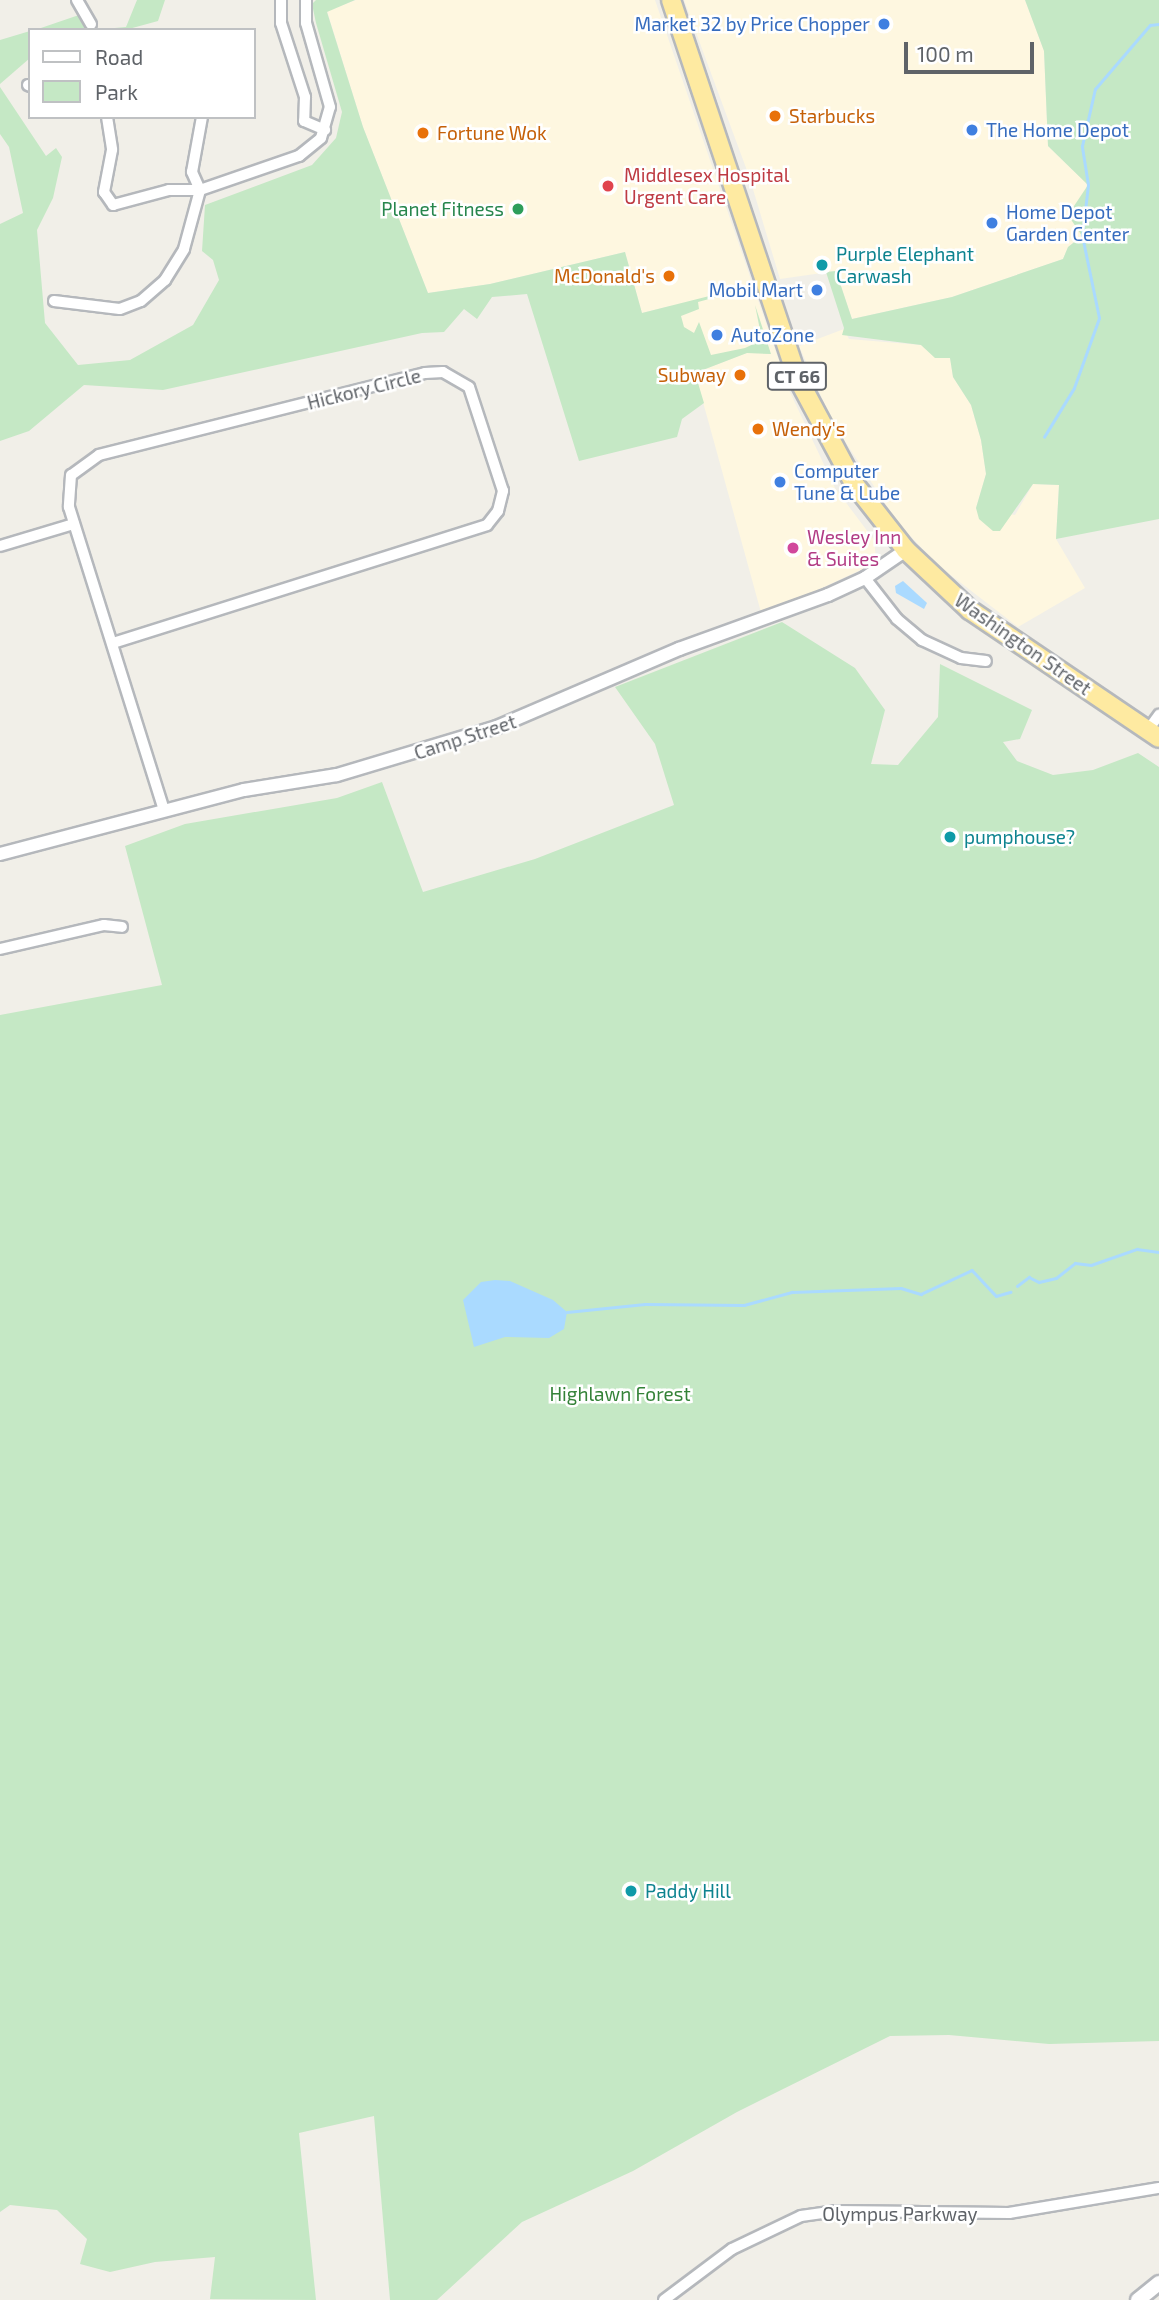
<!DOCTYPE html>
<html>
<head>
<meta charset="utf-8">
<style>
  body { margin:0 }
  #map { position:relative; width:1159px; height:2300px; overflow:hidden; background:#f1efe8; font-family:"Exo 2",sans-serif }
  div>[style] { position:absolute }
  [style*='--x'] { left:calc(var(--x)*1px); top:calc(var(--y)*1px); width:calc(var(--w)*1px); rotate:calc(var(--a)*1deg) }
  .commercial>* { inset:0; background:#fef7e0 }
  .green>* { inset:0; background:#c5e8c5 }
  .water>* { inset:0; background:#aadaff }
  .stream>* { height:2.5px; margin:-1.25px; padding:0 1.25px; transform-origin:1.25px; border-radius:1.25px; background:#aadaff }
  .roads { filter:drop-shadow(2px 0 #b5b8bc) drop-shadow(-2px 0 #b5b8bc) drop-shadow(0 2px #b5b8bc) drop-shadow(0 -2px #b5b8bc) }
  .minor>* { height:10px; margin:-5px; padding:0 5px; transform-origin:5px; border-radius:5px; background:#fff }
  .tertiary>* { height:12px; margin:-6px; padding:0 6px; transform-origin:6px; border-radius:6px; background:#fff }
  .secondary>* { height:14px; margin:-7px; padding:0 7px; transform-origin:7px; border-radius:7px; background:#fff }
  .trunk>* { height:18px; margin:-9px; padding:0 9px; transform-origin:9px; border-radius:9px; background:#feeaa1 }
  .dots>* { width:19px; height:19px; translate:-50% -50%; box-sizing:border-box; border:4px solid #fff; border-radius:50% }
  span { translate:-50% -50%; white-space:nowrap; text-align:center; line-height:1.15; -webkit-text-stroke:5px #fff; paint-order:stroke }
  .shield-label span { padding:2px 5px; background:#fff; border:2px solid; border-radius:5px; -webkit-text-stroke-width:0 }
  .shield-label { font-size:18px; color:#5f6368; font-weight:700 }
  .shop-label { font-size:19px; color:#366cbe }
  .right { translate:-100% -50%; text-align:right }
  .left { translate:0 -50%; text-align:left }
  .food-label { font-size:19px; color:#c56008 }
  .health-label { font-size:19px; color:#be3a42 }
  .leisure-label { font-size:19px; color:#27864d }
  .culture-label { font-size:19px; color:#0d838f }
  .street-label { font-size:19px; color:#5f6368 }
  .hotel-label { font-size:19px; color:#b23c85 }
  .park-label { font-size:19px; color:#348238 }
  .legend { position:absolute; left:28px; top:28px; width:228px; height:91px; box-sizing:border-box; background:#fff; border:2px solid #bfc1c3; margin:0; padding:9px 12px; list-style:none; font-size:21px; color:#5f6368 }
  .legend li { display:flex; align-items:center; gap:14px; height:35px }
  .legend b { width:35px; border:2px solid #bfc1c3 }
  .scale { position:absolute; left:904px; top:42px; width:130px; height:32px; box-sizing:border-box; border:4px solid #5f6368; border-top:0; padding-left:9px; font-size:21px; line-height:24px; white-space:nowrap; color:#5f6368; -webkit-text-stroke:5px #fff; paint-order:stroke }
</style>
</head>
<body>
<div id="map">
  <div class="commercial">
    <div style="clip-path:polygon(356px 0,655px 0,789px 390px,835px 488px,874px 540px,876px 558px,869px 566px,762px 616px,695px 373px,746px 353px,707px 357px,687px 350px,670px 306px,642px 313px,625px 252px,490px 284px,428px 293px,363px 127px,327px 11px)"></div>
    <div style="clip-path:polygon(684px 0,1025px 0,1044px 51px,1048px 146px,1088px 185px,1082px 236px,1068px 247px,1063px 259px,952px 297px,852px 319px,836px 271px,780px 279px,749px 176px)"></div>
    <div style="clip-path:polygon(844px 329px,849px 339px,921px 345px,935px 357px,950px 357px,953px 377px,971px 405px,981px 440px,986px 474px,976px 508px,1015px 515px,1033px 484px,1059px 485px,1056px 539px,1085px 588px,1018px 627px,939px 566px,897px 522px,832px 421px,799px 346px)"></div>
  </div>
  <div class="green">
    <div style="clip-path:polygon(137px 0,165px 0,158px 21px,125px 30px,92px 30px,126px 27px)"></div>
    <div style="clip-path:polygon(316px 0,355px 0,327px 12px,363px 127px,428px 293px,490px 284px,625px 252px,642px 313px,749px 286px,747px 294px,737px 297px,735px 292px,698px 302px,699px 309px,681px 316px,684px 327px,694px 333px,699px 322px,711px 355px,745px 348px,762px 340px,755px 305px,771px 354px,747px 353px,695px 373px,704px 403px,682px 419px,677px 437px,579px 461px,527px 294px,492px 297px,477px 319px,464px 309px,444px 332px,422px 333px,163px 390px,84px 385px,29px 431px,0 441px,0 224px,23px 213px,9px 147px,0 134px,0 87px,46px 156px,56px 148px,62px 157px,53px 198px,37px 230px,45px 323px,78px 365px,130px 360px,193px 325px,219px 280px,213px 260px,202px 251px,205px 205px,312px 165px,336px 138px,342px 112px,316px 23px,312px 4px)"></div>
    <div style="clip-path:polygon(1025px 0,1159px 0,1159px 519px,1056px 539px,1059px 485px,1033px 484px,1000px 531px,993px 531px,979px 519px,976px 508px,986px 474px,981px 440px,971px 405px,953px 377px,950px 358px,935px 358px,921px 345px,842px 335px,844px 328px,826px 272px,836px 271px,852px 319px,952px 297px,1063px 259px,1068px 247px,1082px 236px,1068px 215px,1088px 185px,1048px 146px,1044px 51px)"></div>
    <div style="clip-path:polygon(79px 15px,87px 30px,35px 30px)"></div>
    <div style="clip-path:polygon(30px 31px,30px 58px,0 84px,0 40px)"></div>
    <div style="clip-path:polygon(782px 622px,855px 668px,885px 710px,871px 764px,898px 765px,938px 717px,940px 664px,1032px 710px,1020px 739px,1003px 742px,1017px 761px,1053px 775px,1093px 770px,1138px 753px,1159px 767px,1159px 2041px,1049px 2044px,949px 2035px,890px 2036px,737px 2112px,633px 2171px,522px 2222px,437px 2300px,390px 2300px,374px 2116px,299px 2133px,316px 2300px,210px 2299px,215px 2257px,155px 2262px,110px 2272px,80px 2264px,87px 2239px,57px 2210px,10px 2205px,0 2212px,0 1015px,162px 985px,125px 846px,185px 824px,337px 798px,382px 782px,423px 892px,535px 859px,674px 805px,655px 744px,615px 687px)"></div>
  </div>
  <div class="water">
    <div style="clip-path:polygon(903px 581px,927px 603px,924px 609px,896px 593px,895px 586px)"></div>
    <div style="clip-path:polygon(495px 1280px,510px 1281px,553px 1300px,567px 1312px,564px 1329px,549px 1338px,505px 1337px,474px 1347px,463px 1300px,481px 1282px)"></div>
  </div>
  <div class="stream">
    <div style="--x:1044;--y:437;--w:57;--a:-58.5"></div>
    <div style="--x:1074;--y:388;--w:74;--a:-70.3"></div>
    <div style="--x:1099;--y:318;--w:84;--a:-101.7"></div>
    <div style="--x:1082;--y:236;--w:51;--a:-83.3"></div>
    <div style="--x:1088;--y:185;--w:39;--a:-99"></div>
    <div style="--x:1082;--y:146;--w:58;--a:-77.2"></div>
    <div style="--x:1095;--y:89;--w:84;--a:-49.3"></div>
    <div style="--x:1150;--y:25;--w:9;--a:-6"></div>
    <div style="--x:1017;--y:1286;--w:15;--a:-37"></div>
    <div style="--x:1029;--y:1277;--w:11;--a:27"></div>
    <div style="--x:1039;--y:1282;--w:17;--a:-13"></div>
    <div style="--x:1056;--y:1278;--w:24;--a:-38"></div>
    <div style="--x:1075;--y:1263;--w:16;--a:7"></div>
    <div style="--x:1091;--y:1265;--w:49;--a:-19.2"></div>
    <div style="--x:1137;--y:1249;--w:22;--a:8"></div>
    <div style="--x:567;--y:1312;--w:78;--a:-5.9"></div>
    <div style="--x:645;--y:1304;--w:99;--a:0.6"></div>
    <div style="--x:744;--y:1305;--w:50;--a:-15.2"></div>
    <div style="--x:792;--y:1292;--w:109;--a:-2.1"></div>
    <div style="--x:901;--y:1288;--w:21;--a:17"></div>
    <div style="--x:921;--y:1294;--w:56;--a:-25.2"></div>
    <div style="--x:972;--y:1270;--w:35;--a:47"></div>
    <div style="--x:996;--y:1296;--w:15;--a:-16"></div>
  </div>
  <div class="roads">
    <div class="minor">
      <div style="--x:77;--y:0;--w:28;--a:60"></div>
      <div style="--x:281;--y:0;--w:23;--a:90"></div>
      <div style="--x:281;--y:23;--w:78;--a:72"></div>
      <div style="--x:305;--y:97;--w:24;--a:92"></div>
      <div style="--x:304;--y:121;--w:23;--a:23"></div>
      <div style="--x:28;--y:85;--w:2;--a:27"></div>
      <div style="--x:107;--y:117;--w:33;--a:81"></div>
      <div style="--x:112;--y:150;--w:43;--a:100.8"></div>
      <div style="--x:104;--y:192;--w:16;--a:55"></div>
      <div style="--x:113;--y:205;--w:58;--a:-15"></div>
      <div style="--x:169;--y:190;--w:31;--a:0"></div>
      <div style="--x:200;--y:190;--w:105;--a:-19"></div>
      <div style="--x:299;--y:156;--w:28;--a:-39"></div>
      <div style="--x:321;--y:138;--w:32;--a:-74"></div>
      <div style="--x:330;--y:107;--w:87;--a:-105.9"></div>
      <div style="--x:306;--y:23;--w:23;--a:-90"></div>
      <div style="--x:54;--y:301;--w:66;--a:6.9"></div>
      <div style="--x:120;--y:309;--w:22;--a:-21"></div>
      <div style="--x:141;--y:301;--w:32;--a:-41"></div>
      <div style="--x:165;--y:280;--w:36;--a:-58"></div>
      <div style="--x:184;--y:249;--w:61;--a:-74.8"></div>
      <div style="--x:200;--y:190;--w:20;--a:-114"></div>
      <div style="--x:192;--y:172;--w:56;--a:-79.7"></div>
      <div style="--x:0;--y:546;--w:77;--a:-16.6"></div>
      <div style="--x:865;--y:578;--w:52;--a:52"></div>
      <div style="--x:897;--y:619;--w:33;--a:40"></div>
      <div style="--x:922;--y:640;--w:43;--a:24.8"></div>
      <div style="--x:961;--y:658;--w:25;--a:7"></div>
      <div style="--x:113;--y:643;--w:392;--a:-17.5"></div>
      <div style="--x:487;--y:525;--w:18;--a:-52"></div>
      <div style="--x:498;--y:511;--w:21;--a:-76"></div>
      <div style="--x:503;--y:491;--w:109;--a:-108.1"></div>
      <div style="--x:469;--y:387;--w:30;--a:-150"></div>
      <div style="--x:443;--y:372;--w:18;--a:177"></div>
      <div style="--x:425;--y:373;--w:336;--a:165.9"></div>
      <div style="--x:99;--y:455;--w:34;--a:144"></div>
      <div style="--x:71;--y:475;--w:32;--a:94"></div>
      <div style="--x:69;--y:507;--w:318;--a:72.6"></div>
      <div style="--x:1148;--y:730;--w:19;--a:-54"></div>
      <div style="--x:0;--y:949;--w:107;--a:-13"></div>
      <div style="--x:104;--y:925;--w:18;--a:6"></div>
      <div style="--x:664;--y:2300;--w:85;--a:-36.9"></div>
      <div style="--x:732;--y:2249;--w:76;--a:-25.6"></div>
      <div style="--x:801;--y:2216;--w:36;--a:-8"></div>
      <div style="--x:837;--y:2211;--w:172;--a:0.7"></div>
      <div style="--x:1009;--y:2213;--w:152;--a:-9.5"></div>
    </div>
    <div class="tertiary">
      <div style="--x:0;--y:854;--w:252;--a:-14.7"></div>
      <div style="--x:244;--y:790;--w:94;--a:-9.2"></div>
      <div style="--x:337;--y:775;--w:167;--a:-16.7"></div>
      <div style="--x:497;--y:727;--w:198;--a:-23.2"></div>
      <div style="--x:679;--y:649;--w:158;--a:-19.9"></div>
      <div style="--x:828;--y:595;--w:41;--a:-24.7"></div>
      <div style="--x:865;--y:578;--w:50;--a:-34.3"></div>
    </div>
    <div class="secondary">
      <div style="--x:1138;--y:2300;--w:27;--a:-39"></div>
    </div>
    <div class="trunk">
      <div style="--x:671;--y:0;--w:397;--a:71.5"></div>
      <div style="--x:797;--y:377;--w:123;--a:61.8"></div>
      <div style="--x:855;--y:485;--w:83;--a:51.9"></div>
      <div style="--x:906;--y:550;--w:88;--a:43.2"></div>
      <div style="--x:970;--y:610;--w:228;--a:34.1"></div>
    </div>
  </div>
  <div class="dots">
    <div style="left:884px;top:24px;background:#3f7fe0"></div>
    <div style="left:775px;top:116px;background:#e8710a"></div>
    <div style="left:972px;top:130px;background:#3f7fe0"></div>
    <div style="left:423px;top:133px;background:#e8710a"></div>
    <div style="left:608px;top:186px;background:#e0444e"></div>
    <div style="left:518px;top:209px;background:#2e9e5b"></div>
    <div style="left:992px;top:223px;background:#3f7fe0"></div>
    <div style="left:822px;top:265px;background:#0f9aa8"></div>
    <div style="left:669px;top:276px;background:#e8710a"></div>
    <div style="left:817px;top:290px;background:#3f7fe0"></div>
    <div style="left:717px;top:335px;background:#3f7fe0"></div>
    <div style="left:740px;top:375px;background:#e8710a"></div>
    <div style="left:758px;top:429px;background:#e8710a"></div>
    <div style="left:780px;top:482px;background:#3f7fe0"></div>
    <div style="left:793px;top:548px;background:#d1479c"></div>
    <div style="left:950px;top:837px;background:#0f9aa8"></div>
    <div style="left:631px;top:1891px;background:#0f9aa8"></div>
  </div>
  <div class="shield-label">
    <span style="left:797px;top:376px">CT 66</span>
  </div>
  <div class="shop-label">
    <span class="right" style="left:870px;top:24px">Market 32 by Price Chopper</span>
    <span class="left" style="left:986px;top:130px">The Home Depot</span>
    <span class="left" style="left:1006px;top:223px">Home Depot<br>Garden Center</span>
    <span class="right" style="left:803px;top:290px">Mobil Mart</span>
    <span class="left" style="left:731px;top:335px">AutoZone</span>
    <span class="left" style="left:794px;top:482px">Computer<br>Tune &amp; Lube</span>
  </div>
  <div class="food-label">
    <span class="left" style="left:789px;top:116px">Starbucks</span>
    <span class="left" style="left:437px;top:133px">Fortune Wok</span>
    <span class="right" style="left:655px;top:276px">McDonald's</span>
    <span class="right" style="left:726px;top:375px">Subway</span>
    <span class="left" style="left:772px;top:429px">Wendy's</span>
  </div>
  <div class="health-label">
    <span class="left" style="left:624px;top:186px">Middlesex Hospital<br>Urgent Care</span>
  </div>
  <div class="leisure-label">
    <span class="right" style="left:504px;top:209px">Planet Fitness</span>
  </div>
  <div class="culture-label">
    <span class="left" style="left:836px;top:265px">Purple Elephant<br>Carwash</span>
    <span class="left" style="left:964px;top:837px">pumphouse?</span>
    <span class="left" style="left:645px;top:1891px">Paddy Hill</span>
  </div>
  <div class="street-label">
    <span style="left:364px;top:389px;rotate:-14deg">Hickory Circle</span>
    <span style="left:1023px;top:644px;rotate:35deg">Washington Street</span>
    <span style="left:465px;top:737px;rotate:-18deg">Camp Street</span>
    <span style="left:900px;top:2214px">Olympus Parkway</span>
  </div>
  <div class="hotel-label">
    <span class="left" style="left:807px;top:548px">Wesley Inn<br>&amp; Suites</span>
  </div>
  <div class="park-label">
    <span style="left:620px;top:1394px">Highlawn Forest</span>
  </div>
  <ul class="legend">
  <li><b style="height:9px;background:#fff"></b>Road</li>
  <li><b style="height:19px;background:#c5e8c5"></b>Park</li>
  </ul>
  <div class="scale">100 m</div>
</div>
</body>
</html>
